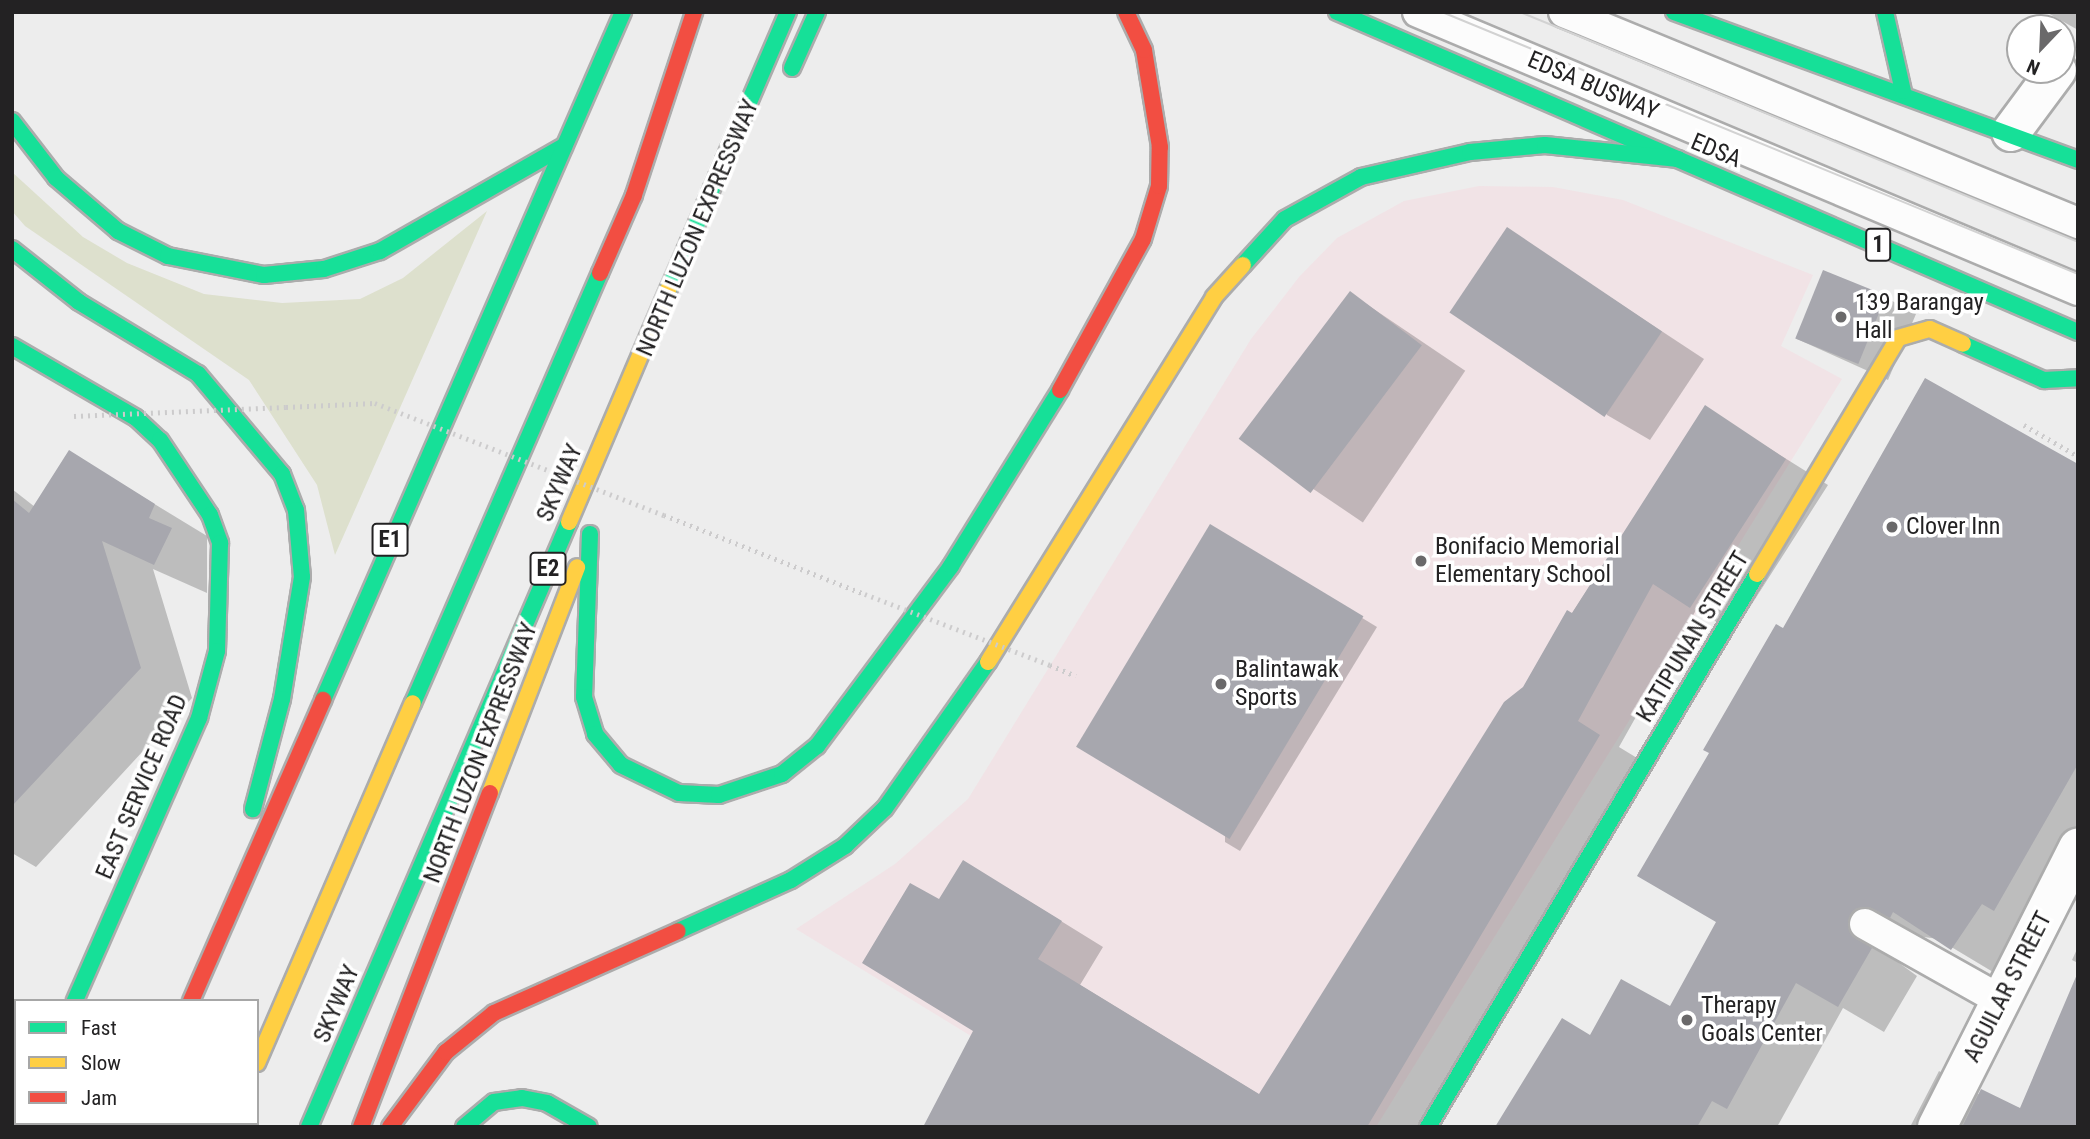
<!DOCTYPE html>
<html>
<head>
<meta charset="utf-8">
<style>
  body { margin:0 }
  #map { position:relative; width:2090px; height:1139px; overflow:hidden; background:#ededed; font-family:"Roboto Condensed",sans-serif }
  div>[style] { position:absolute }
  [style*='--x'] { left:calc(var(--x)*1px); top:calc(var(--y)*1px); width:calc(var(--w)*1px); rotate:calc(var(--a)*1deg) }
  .education>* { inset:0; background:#f1e3e6 }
  .green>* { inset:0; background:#dde0cd }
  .shadow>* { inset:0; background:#0003; transform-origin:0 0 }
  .building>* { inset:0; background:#a7a7ae; transform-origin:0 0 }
  .path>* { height:4.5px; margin-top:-2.25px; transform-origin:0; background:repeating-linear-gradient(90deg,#cccbcc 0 2px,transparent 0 7px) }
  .roads { filter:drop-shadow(2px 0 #acacac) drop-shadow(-2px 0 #acacac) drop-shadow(0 2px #acacac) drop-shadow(0 -2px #acacac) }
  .lane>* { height:30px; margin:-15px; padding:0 15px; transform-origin:15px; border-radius:15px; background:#fcfcfc }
  .street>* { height:38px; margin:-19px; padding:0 19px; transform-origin:19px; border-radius:19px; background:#fcfcfc }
  .fast>* { height:16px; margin:-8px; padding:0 8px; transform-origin:8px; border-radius:8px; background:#16e098 }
  .slow>* { height:16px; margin:-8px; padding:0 8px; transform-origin:8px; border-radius:8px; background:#ffcf43 }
  .jam>* { height:16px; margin:-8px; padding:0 8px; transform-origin:8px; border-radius:8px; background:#f24e42 }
  .tram>* { height:2px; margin:-1px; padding:0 1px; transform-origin:1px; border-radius:1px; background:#d2d2d2 }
  .path-bridge>* { height:4.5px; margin-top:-2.25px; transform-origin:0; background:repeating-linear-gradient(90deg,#cccbcc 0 2px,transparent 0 7px) }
  .dots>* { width:19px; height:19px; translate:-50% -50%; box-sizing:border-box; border:4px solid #fff; border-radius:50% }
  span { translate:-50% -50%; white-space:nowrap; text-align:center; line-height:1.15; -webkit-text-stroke:7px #fff; paint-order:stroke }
  .shield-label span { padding:2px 5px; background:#fff; border:2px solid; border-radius:5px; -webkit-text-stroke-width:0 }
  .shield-label { font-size:23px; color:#232223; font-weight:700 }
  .street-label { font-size:24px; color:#232223 }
  .poi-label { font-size:24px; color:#232223 }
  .left { translate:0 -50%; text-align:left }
  .frame { position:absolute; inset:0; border:14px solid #232223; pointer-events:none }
  .legend { position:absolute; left:14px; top:999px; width:245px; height:126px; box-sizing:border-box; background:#fff; border:2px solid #a7a7a7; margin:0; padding:9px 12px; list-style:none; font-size:21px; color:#232223 }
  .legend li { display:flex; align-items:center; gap:14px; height:35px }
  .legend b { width:35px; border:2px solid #a7a7a7 }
  .north { position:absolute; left:2006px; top:14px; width:70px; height:70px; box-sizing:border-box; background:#fff; border:2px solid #a7a7a7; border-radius:50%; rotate:203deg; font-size:19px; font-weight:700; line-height:28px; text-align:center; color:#232223 }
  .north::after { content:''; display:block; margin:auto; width:24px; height:32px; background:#6a696a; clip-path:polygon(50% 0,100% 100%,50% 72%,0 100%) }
</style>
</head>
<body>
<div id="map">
  <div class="education">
    <div style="clip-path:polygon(1479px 186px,1553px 187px,1623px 200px,1813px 275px,1781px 346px,1842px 379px,1376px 1127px,1120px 1127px,796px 929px,895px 864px,968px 799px,1251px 339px,1299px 277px,1337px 238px,1404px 201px)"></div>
  </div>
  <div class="green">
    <div style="clip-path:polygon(12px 172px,83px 237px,127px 263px,204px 294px,282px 303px,360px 299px,403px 278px,487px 211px,335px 555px,317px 485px,249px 380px,25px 226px,12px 211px)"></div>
  </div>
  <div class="shadow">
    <div style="clip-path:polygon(2046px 12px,2078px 12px,2078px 30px)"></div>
    <div style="clip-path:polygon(1508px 230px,1704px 359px,1650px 440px,1607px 415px)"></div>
    <div style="left:1350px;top:293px;width:139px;height:183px;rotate:34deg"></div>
    <div style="clip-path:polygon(1885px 297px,1916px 314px,1888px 380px,1797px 339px)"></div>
    <div style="clip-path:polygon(1705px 408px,1828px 485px,1734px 632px,1696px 610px,1619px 747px,1642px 761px,1424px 1127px,925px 1127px,976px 1030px,939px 901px,1006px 887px,1103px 947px,1080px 985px,1260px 1095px)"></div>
    <div style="clip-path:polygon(69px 452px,207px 536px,207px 593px,153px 569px,192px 698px,36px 867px,12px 853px,12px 489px,35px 507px)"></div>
    <div style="clip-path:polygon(2078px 466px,2078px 870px,1998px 975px,1938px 939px,1903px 934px,1895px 960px,1917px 976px,1884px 1032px,1843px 1008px,1777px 1127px,1496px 1127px,1591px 1036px,1671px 1008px,1718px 922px,1783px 631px)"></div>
    <div style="clip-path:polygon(1226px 535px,1377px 627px,1240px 851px,1225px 842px)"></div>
    <div style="clip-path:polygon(2078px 947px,2078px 963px,2072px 960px)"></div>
    <div style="clip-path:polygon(1939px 1071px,1980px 1095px,2078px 1127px,1910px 1127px)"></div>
  </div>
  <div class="building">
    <div style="left:1507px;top:227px;width:187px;height:103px;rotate:34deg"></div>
    <div style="left:1823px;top:270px;width:68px;height:74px;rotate:22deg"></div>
    <div style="left:1350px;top:291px;width:90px;height:185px;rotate:37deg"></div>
    <div style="clip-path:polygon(1925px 378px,2078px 464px,2078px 764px,1994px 911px,1982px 904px,1951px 950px,1893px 912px,1890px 918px,1865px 907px,1856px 909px,1850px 932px,1872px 948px,1838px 1007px,1796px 983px,1727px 1109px,1712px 1101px,1697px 1127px,1495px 1127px,1562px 1018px,1590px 1035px,1621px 979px,1670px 1006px,1716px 922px,1637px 876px,1709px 753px,1703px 750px,1776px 624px,1783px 628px)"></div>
    <div style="clip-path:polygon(1705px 405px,1786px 459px,1690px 608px,1653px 584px,1578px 721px,1600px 735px,1367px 1127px,923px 1127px,973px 1031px,862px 963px,910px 883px,939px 899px,963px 860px,1062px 921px,1038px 959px,1259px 1094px,1504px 702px,1523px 687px,1567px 610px,1572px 613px)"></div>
    <div style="clip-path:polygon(69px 450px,155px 504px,149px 518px,172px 528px,154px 565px,102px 541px,141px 668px,12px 806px,12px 499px,29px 513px)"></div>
    <div style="left:1210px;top:524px;width:179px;height:260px;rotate:31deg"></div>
    <div style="clip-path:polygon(2078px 972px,2078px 1127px,1962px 1127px,1981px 1089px,2020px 1108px)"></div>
  </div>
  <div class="path">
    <div style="--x:286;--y:407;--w:89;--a:-2.6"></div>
    <div style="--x:2024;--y:425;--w:62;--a:29.9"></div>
    <div style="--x:664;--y:515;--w:216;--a:21.5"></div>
    <div style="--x:1050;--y:665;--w:28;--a:23"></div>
  </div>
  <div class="roads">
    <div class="lane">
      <div style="--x:1418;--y:12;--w:716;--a:22.84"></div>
      <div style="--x:1564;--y:12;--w:556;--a:22.32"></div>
      <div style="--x:1865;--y:924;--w:157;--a:29.3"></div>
    </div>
    <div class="street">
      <div style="--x:2011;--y:132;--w:77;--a:-53.4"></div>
      <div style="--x:1937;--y:1127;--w:313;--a:-63.2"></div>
    </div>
    <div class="fast">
      <div style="--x:1337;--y:12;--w:807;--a:23.36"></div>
      <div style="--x:1674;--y:12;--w:430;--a:20.1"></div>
      <div style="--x:1885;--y:12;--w:81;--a:77.2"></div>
      <div style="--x:792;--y:68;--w:61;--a:-65.9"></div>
      <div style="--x:12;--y:121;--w:72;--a:52.3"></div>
      <div style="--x:56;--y:178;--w:82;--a:40.5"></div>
      <div style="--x:118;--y:231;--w:56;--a:26.6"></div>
      <div style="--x:168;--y:256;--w:98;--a:11.2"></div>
      <div style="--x:264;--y:275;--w:60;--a:-5.7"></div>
      <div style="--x:324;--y:269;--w:59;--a:-17.8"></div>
      <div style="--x:380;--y:251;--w:212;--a:-29.7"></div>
      <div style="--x:12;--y:249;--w:85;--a:38.3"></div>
      <div style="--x:79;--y:302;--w:139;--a:31.2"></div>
      <div style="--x:198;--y:374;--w:131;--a:50"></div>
      <div style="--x:282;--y:474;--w:39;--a:69"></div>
      <div style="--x:296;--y:510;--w:67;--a:84.9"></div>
      <div style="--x:302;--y:577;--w:124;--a:99.3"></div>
      <div style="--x:282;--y:699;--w:114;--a:104.8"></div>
      <div style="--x:1243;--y:265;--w:62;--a:-47.6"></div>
      <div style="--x:1285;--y:219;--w:87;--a:-28.9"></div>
      <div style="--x:1361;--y:177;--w:112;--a:-12.9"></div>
      <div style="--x:1470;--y:152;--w:75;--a:-5.3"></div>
      <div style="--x:1545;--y:145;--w:134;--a:6"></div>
      <div style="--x:669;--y:288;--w:301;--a:-66.7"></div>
      <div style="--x:1963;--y:344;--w:89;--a:24"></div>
      <div style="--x:2044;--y:380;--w:34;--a:-3"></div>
      <div style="--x:12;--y:346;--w:143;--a:30.1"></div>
      <div style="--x:136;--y:418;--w:33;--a:43"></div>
      <div style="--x:160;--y:440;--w:90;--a:56.3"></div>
      <div style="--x:210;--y:515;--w:30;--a:70"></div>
      <div style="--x:220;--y:543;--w:108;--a:91.6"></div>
      <div style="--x:217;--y:651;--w:69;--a:105"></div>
      <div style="--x:199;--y:718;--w:309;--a:113.7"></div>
      <div style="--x:590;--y:534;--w:163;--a:92.1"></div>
      <div style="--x:584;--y:697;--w:39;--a:73"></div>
      <div style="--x:595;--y:734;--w:40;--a:50"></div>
      <div style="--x:621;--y:765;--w:64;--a:25.8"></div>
      <div style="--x:679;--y:793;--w:40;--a:2.9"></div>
      <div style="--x:719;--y:795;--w:66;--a:-18.4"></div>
      <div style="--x:782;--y:774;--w:45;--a:-38.7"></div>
      <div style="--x:817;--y:746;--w:224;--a:-53.3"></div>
      <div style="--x:951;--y:566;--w:207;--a:-58.2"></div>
      <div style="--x:323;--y:700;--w:751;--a:-66.44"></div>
      <div style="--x:413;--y:703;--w:469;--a:-66.5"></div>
      <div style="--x:678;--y:931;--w:124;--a:-24.3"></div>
      <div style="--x:791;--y:880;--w:64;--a:-32.2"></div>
      <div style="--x:845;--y:846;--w:55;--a:-43.5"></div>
      <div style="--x:885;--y:808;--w:179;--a:-54.8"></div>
      <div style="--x:19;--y:1127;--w:4;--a:-63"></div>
      <div style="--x:205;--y:1127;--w:4;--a:-76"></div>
      <div style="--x:309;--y:1127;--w:659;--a:-66.74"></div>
      <div style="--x:464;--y:1127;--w:39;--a:-40"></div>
      <div style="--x:494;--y:1102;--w:28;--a:-8"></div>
      <div style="--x:522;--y:1098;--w:25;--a:11"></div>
      <div style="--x:547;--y:1103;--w:48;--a:29.7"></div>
      <div style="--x:1428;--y:1127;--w:643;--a:-59.25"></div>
    </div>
    <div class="slow">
      <div style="--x:569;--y:522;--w:254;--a:-66.9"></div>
      <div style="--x:1757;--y:574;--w:275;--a:-59.1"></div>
      <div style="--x:1898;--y:338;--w:33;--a:-16"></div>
      <div style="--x:1930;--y:329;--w:36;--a:24"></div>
      <div style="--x:988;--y:662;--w:429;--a:-58.2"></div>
      <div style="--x:1214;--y:297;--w:43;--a:-47.8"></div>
      <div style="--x:490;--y:793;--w:242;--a:-68.9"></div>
      <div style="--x:257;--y:1063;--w:392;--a:-66.6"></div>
      <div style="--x:135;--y:1127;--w:4;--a:-76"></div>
    </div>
    <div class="jam">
      <div style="--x:600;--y:273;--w:85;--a:-66.4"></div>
      <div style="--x:634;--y:195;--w:193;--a:-71.8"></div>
      <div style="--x:1060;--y:390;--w:172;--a:-61.2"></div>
      <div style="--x:1143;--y:239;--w:55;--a:-73.2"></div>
      <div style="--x:1159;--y:186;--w:39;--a:-89"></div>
      <div style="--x:1160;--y:147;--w:98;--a:-99.4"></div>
      <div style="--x:1144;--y:50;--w:42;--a:-115.3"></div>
      <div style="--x:191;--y:1001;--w:329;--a:-66.3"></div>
      <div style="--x:361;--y:1127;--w:358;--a:-68.9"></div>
      <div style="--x:390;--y:1127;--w:94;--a:-53.3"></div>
      <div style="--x:446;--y:1052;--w:62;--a:-39.1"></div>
      <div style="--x:494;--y:1013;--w:201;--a:-24"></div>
    </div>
  </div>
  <div class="tram">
    <div style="--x:1442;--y:12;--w:688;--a:22.39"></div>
    <div style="--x:1520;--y:12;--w:604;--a:22.4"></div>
  </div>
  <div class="path-bridge">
    <div style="--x:375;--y:403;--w:310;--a:21.2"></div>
    <div style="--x:74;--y:416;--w:212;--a:-2.4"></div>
    <div style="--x:865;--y:594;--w:198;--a:21"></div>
  </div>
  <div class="dots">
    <div style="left:1841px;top:317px;background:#6a696a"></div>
    <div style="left:1892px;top:527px;background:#6a696a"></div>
    <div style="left:1421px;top:561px;background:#6a696a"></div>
    <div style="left:1221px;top:684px;background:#6a696a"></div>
    <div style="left:1687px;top:1020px;background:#6a696a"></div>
  </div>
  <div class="shield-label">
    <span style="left:1878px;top:245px">1</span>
    <span style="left:390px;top:540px">E1</span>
    <span style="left:548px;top:569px">E2</span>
  </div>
  <div class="street-label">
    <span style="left:1593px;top:86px;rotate:23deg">EDSA BUSWAY</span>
    <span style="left:1716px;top:151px;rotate:23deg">EDSA</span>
    <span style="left:698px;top:228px;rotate:-67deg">NORTH LUZON EXPRESSWAY</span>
    <span style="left:560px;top:483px;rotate:-67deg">SKYWAY</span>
    <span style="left:1693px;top:637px;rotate:-59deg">KATIPUNAN STREET</span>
    <span style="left:481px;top:753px;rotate:-69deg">NORTH LUZON EXPRESSWAY</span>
    <span style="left:142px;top:787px;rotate:-67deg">EAST SERVICE ROAD</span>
    <span style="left:2008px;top:987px;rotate:-63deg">AGUILAR STREET</span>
    <span style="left:337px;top:1004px;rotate:-67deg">SKYWAY</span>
  </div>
  <div class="poi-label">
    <span class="left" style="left:1855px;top:317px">139 Barangay<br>Hall</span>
    <span class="left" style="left:1906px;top:527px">Clover Inn</span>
    <span class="left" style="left:1435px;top:561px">Bonifacio Memorial<br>Elementary School</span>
    <span class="left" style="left:1235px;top:684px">Balintawak<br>Sports</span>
    <span class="left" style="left:1701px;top:1020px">Therapy<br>Goals Center</span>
  </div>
  <div class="frame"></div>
  <ul class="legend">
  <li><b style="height:9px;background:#16e098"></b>Fast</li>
  <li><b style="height:9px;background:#ffcf43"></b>Slow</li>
  <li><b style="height:9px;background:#f24e42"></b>Jam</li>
  </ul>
  <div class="north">N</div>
</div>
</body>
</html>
